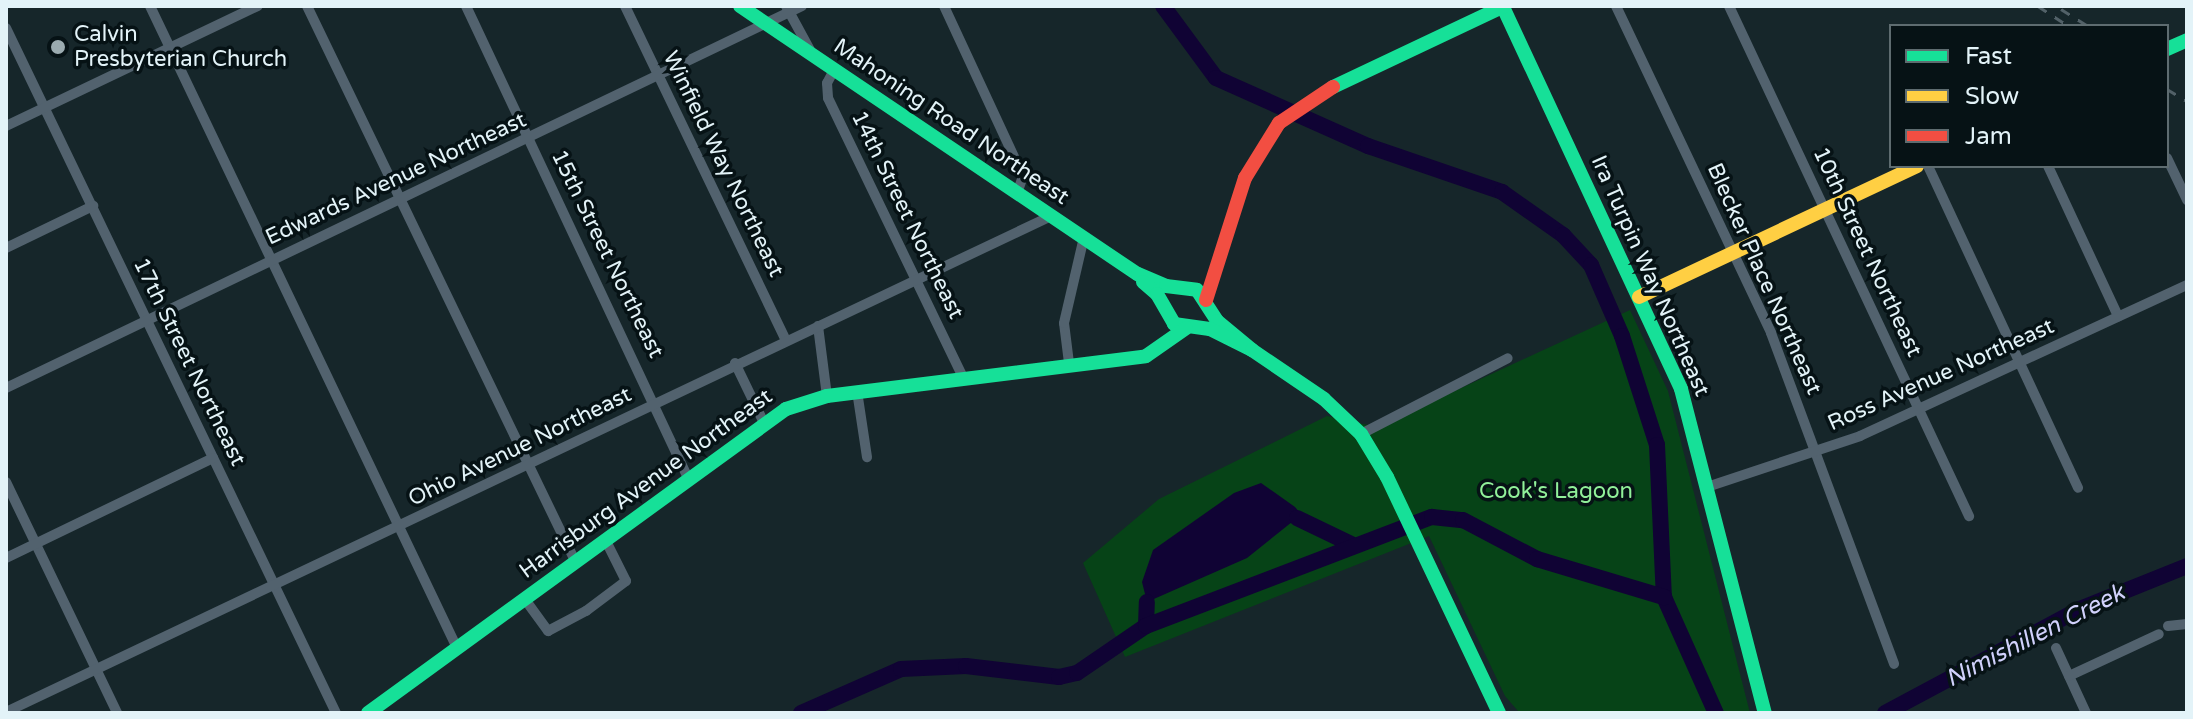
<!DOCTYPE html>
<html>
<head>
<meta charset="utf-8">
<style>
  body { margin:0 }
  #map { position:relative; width:2193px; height:719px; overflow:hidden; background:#16262a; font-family:"Varela Round",sans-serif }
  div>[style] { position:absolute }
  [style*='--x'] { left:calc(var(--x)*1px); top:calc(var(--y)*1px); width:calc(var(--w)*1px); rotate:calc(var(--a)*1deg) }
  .green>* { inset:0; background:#064317 }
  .water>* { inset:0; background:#100334 }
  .river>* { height:16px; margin:-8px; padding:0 8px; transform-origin:8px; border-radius:8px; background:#100334 }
  .street>* { height:10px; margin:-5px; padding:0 5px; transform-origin:5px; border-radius:5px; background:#52626e }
  .fast>* { height:14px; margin:-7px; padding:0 7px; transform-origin:7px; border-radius:7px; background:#16e098 }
  .slow>* { height:14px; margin:-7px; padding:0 7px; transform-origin:7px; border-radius:7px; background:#ffcf43 }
  .jam>* { height:14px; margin:-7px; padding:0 7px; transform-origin:7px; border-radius:7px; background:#f24e42 }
  .rail>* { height:3px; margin-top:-1.5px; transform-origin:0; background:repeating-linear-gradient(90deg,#526168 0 10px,transparent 0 20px) }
  .dots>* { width:22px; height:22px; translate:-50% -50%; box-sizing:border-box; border:4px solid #061215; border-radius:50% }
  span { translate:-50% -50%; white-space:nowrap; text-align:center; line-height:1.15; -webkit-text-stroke:7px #061215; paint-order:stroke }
  .poi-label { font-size:22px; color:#e3f3f8 }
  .left { translate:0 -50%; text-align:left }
  .street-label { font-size:22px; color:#e3f3f8 }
  .park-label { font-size:22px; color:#91f19a }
  .water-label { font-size:24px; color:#d1d1fc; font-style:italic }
  .frame { position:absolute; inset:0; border:8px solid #e3f3f8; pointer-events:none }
  .legend { position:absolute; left:1889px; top:24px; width:280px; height:144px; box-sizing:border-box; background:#061215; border:2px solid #5e6c70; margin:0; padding:10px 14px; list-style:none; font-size:24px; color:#e3f3f8 }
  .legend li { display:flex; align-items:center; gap:16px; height:40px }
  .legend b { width:40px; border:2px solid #5e6c70 }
</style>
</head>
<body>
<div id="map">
  <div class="green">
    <div style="clip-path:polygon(1630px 310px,1668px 391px,1750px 713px,1518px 711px,1505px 696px,1429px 536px,1125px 657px,1083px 563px,1159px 499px,1327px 416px,1377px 427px)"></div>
  </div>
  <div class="water">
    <div style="clip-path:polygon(1261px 483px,1295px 507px,1300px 513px,1297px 518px,1247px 558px,1147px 602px,1142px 582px,1153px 550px,1234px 493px)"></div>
  </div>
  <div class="river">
    <div style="--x:1163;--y:6;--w:89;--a:53.6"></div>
    <div style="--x:1216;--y:78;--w:167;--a:24.1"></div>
    <div style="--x:1368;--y:146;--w:142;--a:18.9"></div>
    <div style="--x:1502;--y:192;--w:75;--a:35.2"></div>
    <div style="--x:1563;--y:235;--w:41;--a:47"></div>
    <div style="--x:1591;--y:265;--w:77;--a:66.4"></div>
    <div style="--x:1622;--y:336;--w:114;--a:72.2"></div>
    <div style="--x:1657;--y:445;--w:152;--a:87.4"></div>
    <div style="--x:1664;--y:597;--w:127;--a:65.9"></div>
    <div style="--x:1297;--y:518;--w:60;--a:25.7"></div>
    <div style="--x:1146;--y:626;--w:24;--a:-88"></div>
    <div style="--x:801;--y:713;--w:109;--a:-23.7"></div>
    <div style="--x:901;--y:669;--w:65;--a:-2.6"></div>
    <div style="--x:966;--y:666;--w:94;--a:6.7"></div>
    <div style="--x:1059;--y:677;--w:18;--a:-13"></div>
    <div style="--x:1077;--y:673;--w:83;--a:-34.3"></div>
    <div style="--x:1146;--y:626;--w:306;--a:-20.9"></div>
    <div style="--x:1432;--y:517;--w:31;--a:6"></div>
    <div style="--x:1463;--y:520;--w:84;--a:27.8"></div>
    <div style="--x:1537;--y:559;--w:133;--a:16.7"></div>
    <div style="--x:1885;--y:713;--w:221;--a:-28.1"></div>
    <div style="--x:2080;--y:609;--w:115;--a:-21.9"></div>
  </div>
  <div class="street">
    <div style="--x:150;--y:6;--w:712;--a:64.44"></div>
    <div style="--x:307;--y:6;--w:616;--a:64.22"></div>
    <div style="--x:466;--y:6;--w:522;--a:64.81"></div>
    <div style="--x:625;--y:6;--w:369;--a:64.3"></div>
    <div style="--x:786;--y:6;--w:50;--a:61.4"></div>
    <div style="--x:944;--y:6;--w:187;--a:65.1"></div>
    <div style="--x:1023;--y:176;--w:18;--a:109"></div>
    <div style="--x:1616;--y:6;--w:362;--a:64.6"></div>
    <div style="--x:1771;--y:333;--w:353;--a:69.6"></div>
    <div style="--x:1729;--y:6;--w:564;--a:64.8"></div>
    <div style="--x:6;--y:28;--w:760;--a:64.28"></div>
    <div style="--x:834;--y:70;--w:15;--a:118"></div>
    <div style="--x:827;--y:83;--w:15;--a:86"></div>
    <div style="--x:828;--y:98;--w:310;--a:64.2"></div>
    <div style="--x:6;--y:126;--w:279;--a:-25.5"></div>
    <div style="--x:2167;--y:158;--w:47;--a:64.5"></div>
    <div style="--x:1928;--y:166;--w:355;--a:65"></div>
    <div style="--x:2048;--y:166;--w:166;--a:65"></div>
    <div style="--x:6;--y:248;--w:97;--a:-25.8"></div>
    <div style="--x:818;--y:326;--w:71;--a:82.7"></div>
    <div style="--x:735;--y:363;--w:67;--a:64.2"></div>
    <div style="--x:1069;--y:363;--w:40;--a:-97.1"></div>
    <div style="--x:1064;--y:323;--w:88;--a:-76.9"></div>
    <div style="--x:6;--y:388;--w:883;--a:-25.64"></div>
    <div style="--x:857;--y:391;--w:67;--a:81.4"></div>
    <div style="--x:1361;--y:434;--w:165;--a:-27.3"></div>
    <div style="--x:6;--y:482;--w:256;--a:64.3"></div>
    <div style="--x:1707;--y:487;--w:161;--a:-18.4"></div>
    <div style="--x:1860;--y:436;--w:360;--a:-24.8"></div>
    <div style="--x:6;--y:558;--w:230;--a:-25.8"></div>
    <div style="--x:524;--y:598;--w:41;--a:54"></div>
    <div style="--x:548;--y:631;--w:43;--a:-27.8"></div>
    <div style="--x:586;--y:611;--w:50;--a:-36.9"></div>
    <div style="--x:626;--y:581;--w:47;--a:-116.6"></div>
    <div style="--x:2168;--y:626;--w:19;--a:-6"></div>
    <div style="--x:2056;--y:648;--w:72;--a:65.2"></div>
    <div style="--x:2069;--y:676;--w:99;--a:-25"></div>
    <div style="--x:6;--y:712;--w:1157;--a:-25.39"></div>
  </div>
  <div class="fast">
    <div style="--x:740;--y:6;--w:480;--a:34"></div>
    <div style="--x:1138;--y:274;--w:30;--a:23"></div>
    <div style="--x:1166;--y:286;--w:31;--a:7"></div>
    <div style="--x:1197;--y:290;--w:37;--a:57"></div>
    <div style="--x:1217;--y:321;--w:45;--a:39.6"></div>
    <div style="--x:1503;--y:7;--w:421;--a:65"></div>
    <div style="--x:1681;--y:389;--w:335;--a:75.5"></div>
    <div style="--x:2167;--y:49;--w:22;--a:-24"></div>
    <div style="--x:1333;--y:87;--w:189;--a:-25.3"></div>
    <div style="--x:1143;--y:282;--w:18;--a:41"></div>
    <div style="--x:1157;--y:294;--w:34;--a:60"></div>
    <div style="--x:1174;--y:324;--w:36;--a:8"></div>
    <div style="--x:1210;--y:329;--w:47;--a:26.6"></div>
    <div style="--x:1252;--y:350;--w:87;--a:34.2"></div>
    <div style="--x:1324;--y:399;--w:51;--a:43.4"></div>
    <div style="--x:1361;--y:434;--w:50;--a:58.8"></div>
    <div style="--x:1387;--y:477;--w:261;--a:64.6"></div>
    <div style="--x:368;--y:713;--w:517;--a:-36.03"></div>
    <div style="--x:786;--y:409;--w:43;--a:-17.6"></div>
    <div style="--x:827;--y:396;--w:321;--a:-7.1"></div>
    <div style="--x:1146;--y:356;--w:49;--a:-35"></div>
  </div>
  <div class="slow">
    <div style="--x:1639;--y:297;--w:307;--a:-25.2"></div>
  </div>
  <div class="jam">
    <div style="--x:1206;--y:300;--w:128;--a:-72.3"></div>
    <div style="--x:1245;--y:178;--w:65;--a:-58.3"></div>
    <div style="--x:1279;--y:123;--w:65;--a:-33.7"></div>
  </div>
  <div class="rail">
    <div style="--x:2038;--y:6;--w:37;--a:33"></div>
    <div style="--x:2061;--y:9;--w:32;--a:32"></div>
    <div style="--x:2167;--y:89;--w:23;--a:31"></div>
  </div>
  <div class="dots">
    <div style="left:58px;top:47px;background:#9babb0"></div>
  </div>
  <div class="poi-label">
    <span class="left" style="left:74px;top:47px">Calvin<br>Presbyterian Church</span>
  </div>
  <div class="street-label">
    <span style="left:951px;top:122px;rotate:34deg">Mahoning Road Northeast</span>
    <span style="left:723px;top:164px;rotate:64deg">Winfield Way Northeast</span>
    <span style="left:396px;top:179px;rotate:-25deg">Edwards Avenue Northeast</span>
    <span style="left:907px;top:215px;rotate:64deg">14th Street Northeast</span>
    <span style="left:1867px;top:252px;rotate:65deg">10th Street Northeast</span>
    <span style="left:607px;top:254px;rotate:64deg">15th Street Northeast</span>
    <span style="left:1650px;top:276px;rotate:66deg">Ira Turpin Way Northeast</span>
    <span style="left:1764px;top:279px;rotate:66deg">Blecker Place Northeast</span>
    <span style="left:189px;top:362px;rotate:64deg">17th Street Northeast</span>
    <span style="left:1941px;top:375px;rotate:-24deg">Ross Avenue Northeast</span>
    <span style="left:520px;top:447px;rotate:-26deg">Ohio Avenue Northeast</span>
    <span style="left:646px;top:484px;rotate:-36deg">Harrisburg Avenue Northeast</span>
  </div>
  <div class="park-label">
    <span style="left:1556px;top:492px">Cook's Lagoon</span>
  </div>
  <div class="water-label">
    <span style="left:2035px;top:636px;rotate:-27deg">Nimishillen Creek</span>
  </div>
  <div class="frame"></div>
  <ul class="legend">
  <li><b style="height:10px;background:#16e098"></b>Fast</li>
  <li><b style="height:10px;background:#ffcf43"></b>Slow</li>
  <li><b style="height:10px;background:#f24e42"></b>Jam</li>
  </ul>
</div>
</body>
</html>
